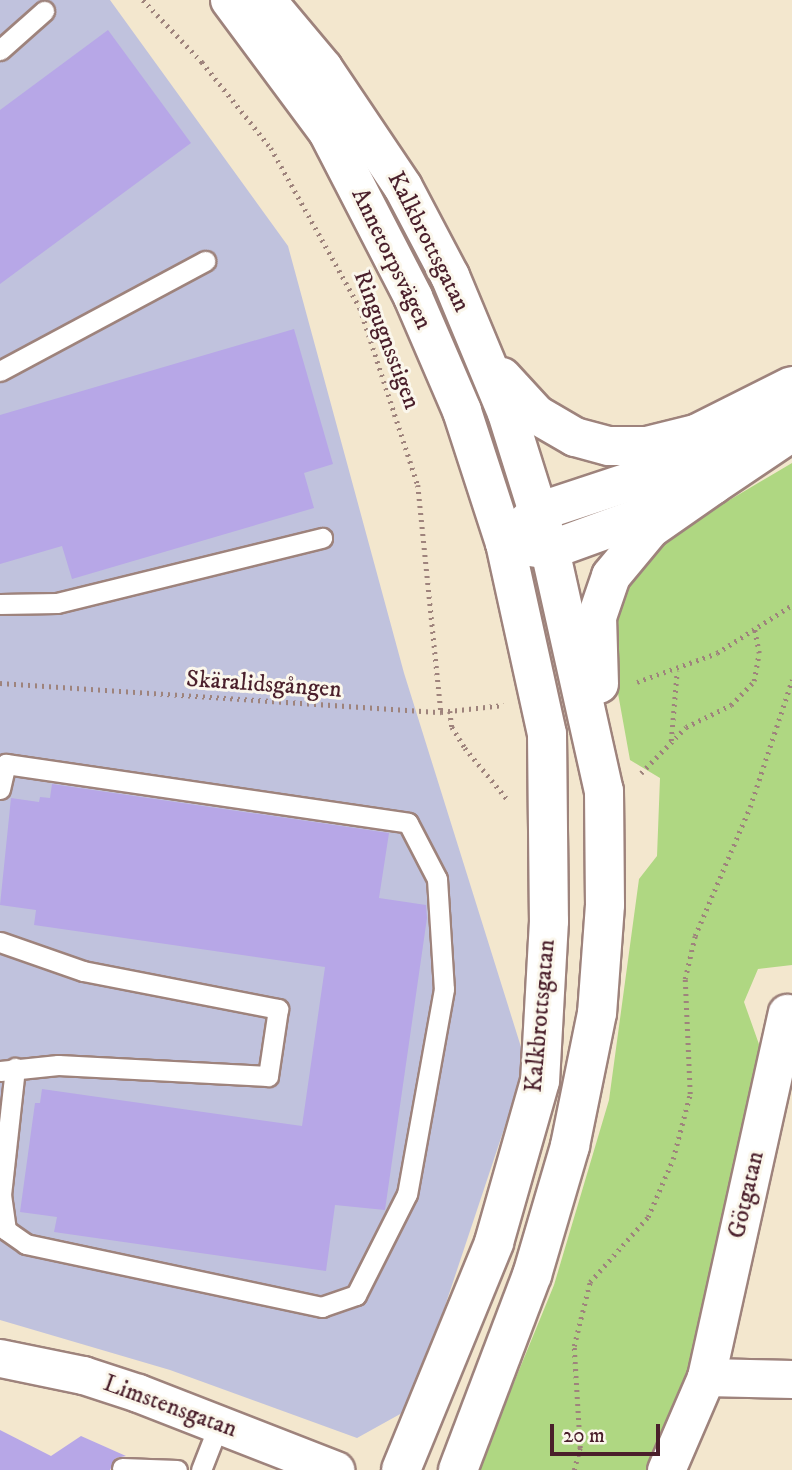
<!DOCTYPE html>
<html>
<head>
<meta charset="utf-8">
<style>
  body { margin:0 }
  #map { position:relative; width:792px; height:1470px; overflow:hidden; background:#f3e7ce; font-family:"IM FELL DW Pica",serif }
  div>[style] { position:absolute }
  [style*='--x'] { left:calc(var(--x)*1px); top:calc(var(--y)*1px); width:calc(var(--w)*1px); rotate:calc(var(--a)*1deg) }
  .industrial>* { inset:0; background:#c0c2dd }
  .green>* { inset:0; background:#afd782 }
  .building>* { inset:0; background:#b7a7e7 }
  .path>* { height:4.5px; margin-top:-2.25px; transform-origin:0; background:repeating-linear-gradient(90deg,#9e837c 0 2px,transparent 0 7px) }
  .roads { filter:drop-shadow(2px 0 #9e837c) drop-shadow(-2px 0 #9e837c) drop-shadow(0 2px #9e837c) drop-shadow(0 -2px #9e837c) }
  .service>* { height:19px; margin:-9.5px; padding:0 9.5px; transform-origin:9.5px; border-radius:9.5px; background:#fff }
  .minor>* { height:37px; margin:-18.5px; padding:0 18.5px; transform-origin:18.5px; border-radius:18.5px; background:#fff }
  .tertiary>* { height:38px; margin:-19px; padding:0 19px; transform-origin:19px; border-radius:19px; background:#fff }
  .secondary>* { height:38px; margin:-19px; padding:0 19px; transform-origin:19px; border-radius:19px; background:#fff }
  span { translate:-50% -50%; white-space:nowrap; text-align:center; line-height:1.15; -webkit-text-stroke:6px #fbf7ec; paint-order:stroke }
  .street-label { font-size:24px; color:#4a1f2b }
  .scale { position:absolute; left:550px; top:1424px; width:110px; height:32px; box-sizing:border-box; border:4px solid #4a1f2b; border-top:0; padding-left:9px; font-size:21px; line-height:24px; white-space:nowrap; color:#4a1f2b; -webkit-text-stroke:5px #fbf7ec; paint-order:stroke }
</style>
</head>
<body>
<div id="map">
  <div class="industrial">
    <div style="clip-path:polygon(0 0,110px 0,288px 246px,404px 673px,526px 1063px,411px 1408px,357px 1438px,170px 1370px,0 1320px)"></div>
  </div>
  <div class="green">
    <div style="clip-path:polygon(792px 463px,792px 965px,758px 969px,744px 1002px,760px 1047px,684px 1400px,653px 1470px,478px 1470px,554px 1285px,609px 1100px,639px 879px,657px 856px,660px 778px,630px 760px,610px 649px,626px 586px,662px 540px)"></div>
  </div>
  <div class="building">
    <div style="clip-path:polygon(108px 30px,191px 143px,0 284px,0 110px)"></div>
    <div style="clip-path:polygon(294px 329px,333px 464px,304px 473px,314px 508px,72px 579px,62px 546px,0 564px,0 415px)"></div>
    <div style="clip-path:polygon(52px 784px,389px 833px,379px 898px,426px 905px,427px 918px,385px 1210px,335px 1205px,326px 1271px,54px 1232px,57px 1217px,20px 1212px,35px 1103px,40px 1103px,42px 1089px,302px 1126px,325px 967px,34px 925px,36px 910px,0 905px,11px 798px,39px 802px,40px 797px,50px 798px)"></div>
    <div style="clip-path:polygon(0 1430px,51px 1456px,81px 1436px,126px 1456px,116px 1458px,110px 1470px,0 1470px)"></div>
  </div>
  <div class="path">
    <div style="--x:143;--y:0;--w:86;--a:46.4"></div>
    <div style="--x:202;--y:62;--w:110;--a:51.3"></div>
    <div style="--x:271;--y:148;--w:183;--a:60.9"></div>
    <div style="--x:360;--y:308;--w:186;--a:71.9"></div>
    <div style="--x:418;--y:485;--w:228;--a:84.2"></div>
    <div style="--x:637;--y:682;--w:85;--a:-19.9"></div>
    <div style="--x:717;--y:653;--w:89;--a:-32.6"></div>
    <div style="--x:0;--y:683;--w:442;--a:3.8"></div>
    <div style="--x:441;--y:712;--w:63;--a:-6.3"></div>
    <div style="--x:450;--y:711;--w:16;--a:83"></div>
    <div style="--x:452;--y:727;--w:25;--a:58"></div>
    <div style="--x:465;--y:748;--w:67;--a:50.4"></div>
    <div style="--x:671;--y:741;--w:70;--a:-85.1"></div>
    <div style="--x:641;--y:773;--w:64;--a:-45.6"></div>
    <div style="--x:686;--y:727;--w:50;--a:-26.1"></div>
    <div style="--x:731;--y:705;--w:33;--a:-46"></div>
    <div style="--x:754;--y:681;--w:28;--a:-80"></div>
    <div style="--x:759;--y:653;--w:25;--a:-101"></div>
    <div style="--x:574;--y:1470;--w:23;--a:-75"></div>
    <div style="--x:580;--y:1448;--w:102;--a:-93.4"></div>
    <div style="--x:574;--y:1346;--w:66;--a:-76"></div>
    <div style="--x:590;--y:1282;--w:87;--a:-48.3"></div>
    <div style="--x:648;--y:1217;--w:63;--a:-66.7"></div>
    <div style="--x:673;--y:1159;--w:67;--a:-75.3"></div>
    <div style="--x:690;--y:1094;--w:115;--a:-92.5"></div>
    <div style="--x:685;--y:979;--w:44;--a:-76.9"></div>
    <div style="--x:695;--y:936;--w:140;--a:-66.9"></div>
    <div style="--x:750;--y:807;--w:134;--a:-71.7"></div>
  </div>
  <div class="roads">
    <div class="service">
      <div style="--x:0;--y:50;--w:59;--a:-41.6"></div>
      <div style="--x:0;--y:371;--w:233;--a:-28.2"></div>
      <div style="--x:0;--y:604;--w:57;--a:-1"></div>
      <div style="--x:57;--y:603;--w:273;--a:-13.8"></div>
      <div style="--x:0;--y:789;--w:26;--a:-77"></div>
      <div style="--x:6;--y:764;--w:406;--a:8.3"></div>
      <div style="--x:408;--y:823;--w:63;--a:62.6"></div>
      <div style="--x:437;--y:879;--w:110;--a:86.4"></div>
      <div style="--x:444;--y:989;--w:208;--a:100.2"></div>
      <div style="--x:407;--y:1194;--w:113;--a:116.8"></div>
      <div style="--x:356;--y:1295;--w:36;--a:161"></div>
      <div style="--x:322;--y:1307;--w:303;--a:-168"></div>
      <div style="--x:26;--y:1244;--w:24;--a:-145"></div>
      <div style="--x:6;--y:1230;--w:35;--a:-98"></div>
      <div style="--x:1;--y:1195;--w:128;--a:-83.7"></div>
      <div style="--x:0;--y:942;--w:88;--a:19.3"></div>
      <div style="--x:83;--y:971;--w:199;--a:11"></div>
      <div style="--x:278;--y:1009;--w:68;--a:98.5"></div>
      <div style="--x:268;--y:1076;--w:210;--a:-177"></div>
      <div style="--x:58;--y:1065;--w:58;--a:174.1"></div>
      <div style="--x:122;--y:1468;--w:55;--a:2.1"></div>
      <div style="--x:201;--y:1470;--w:49;--a:-68.6"></div>
    </div>
    <div class="minor">
      <div style="--x:0;--y:1358;--w:85;--a:11.6"></div>
      <div style="--x:83;--y:1375;--w:58;--a:18.1"></div>
      <div style="--x:138;--y:1393;--w:212;--a:21.3"></div>
      <div style="--x:706;--y:1377;--w:86;--a:1.3"></div>
      <div style="--x:666;--y:1470;--w:101;--a:-66.7"></div>
      <div style="--x:706;--y:1377;--w:373;--a:-77.5"></div>
    </div>
    <div class="tertiary">
      <div style="--x:505;--y:543;--w:45;--a:-43.2"></div>
      <div style="--x:538;--y:512;--w:165;--a:-18.3"></div>
      <div style="--x:695;--y:460;--w:43;--a:-29.6"></div>
      <div style="--x:732;--y:439;--w:60;--a:-39.6"></div>
      <div style="--x:518;--y:545;--w:32;--a:9"></div>
      <div style="--x:550;--y:550;--w:105;--a:-20"></div>
      <div style="--x:649;--y:514;--w:70;--a:-24.4"></div>
      <div style="--x:713;--y:485;--w:95;--a:-33.9"></div>
    </div>
    <div class="secondary">
      <div style="--x:230;--y:0;--w:164;--a:53.4"></div>
      <div style="--x:328;--y:132;--w:186;--a:62.7"></div>
      <div style="--x:413;--y:297;--w:124;--a:66.7"></div>
      <div style="--x:462;--y:411;--w:139;--a:72"></div>
      <div style="--x:505;--y:543;--w:196;--a:77.6"></div>
      <div style="--x:547;--y:734;--w:187;--a:89.4"></div>
      <div style="--x:549;--y:921;--w:160;--a:93.2"></div>
      <div style="--x:540;--y:1081;--w:168;--a:105.9"></div>
      <div style="--x:494;--y:1243;--w:245;--a:112.3"></div>
      <div style="--x:266;--y:0;--w:89;--a:50"></div>
      <div style="--x:323;--y:68;--w:143;--a:56.1"></div>
      <div style="--x:403;--y:187;--w:101;--a:62.2"></div>
      <div style="--x:450;--y:276;--w:148;--a:67.4"></div>
      <div style="--x:507;--y:413;--w:144;--a:72.6"></div>
      <div style="--x:550;--y:550;--w:247;--a:77.4"></div>
      <div style="--x:604;--y:791;--w:114;--a:89.5"></div>
      <div style="--x:605;--y:905;--w:108;--a:94.2"></div>
      <div style="--x:597;--y:1013;--w:136;--a:101.5"></div>
      <div style="--x:570;--y:1146;--w:134;--a:106.4"></div>
      <div style="--x:532;--y:1275;--w:209;--a:110.8"></div>
      <div style="--x:502;--y:377;--w:52;--a:47.4"></div>
      <div style="--x:537;--y:415;--w:44;--a:30.1"></div>
      <div style="--x:575;--y:437;--w:35;--a:15"></div>
      <div style="--x:609;--y:446;--w:38;--a:0"></div>
      <div style="--x:647;--y:446;--w:50;--a:-13.8"></div>
      <div style="--x:696;--y:434;--w:107;--a:-26.6"></div>
      <div style="--x:599;--y:684;--w:67;--a:-91.7"></div>
      <div style="--x:597;--y:617;--w:43;--a:-71.1"></div>
      <div style="--x:611;--y:576;--w:61;--a:-50.3"></div>
      <div style="--x:650;--y:529;--w:77;--a:-34.9"></div>
    </div>
  </div>
  <div class="street-label">
    <span style="left:428px;top:242px;rotate:63deg">Kalkbrottsgatan</span>
    <span style="left:391px;top:259px;rotate:64deg">Annetorpsvägen</span>
    <span style="left:386px;top:340px;rotate:69deg">Ringugnsstigen</span>
    <span style="left:264px;top:685px;rotate:4deg">Skäralidsgången</span>
    <span style="left:541px;top:1016px;rotate:-85deg">Kalkbrottsgatan</span>
    <span style="left:747px;top:1195px;rotate:-77deg">Götgatan</span>
    <span style="left:170px;top:1407px;rotate:20deg">Limstensgatan</span>
  </div>
  <div class="scale">20 m</div>
</div>
</body>
</html>
